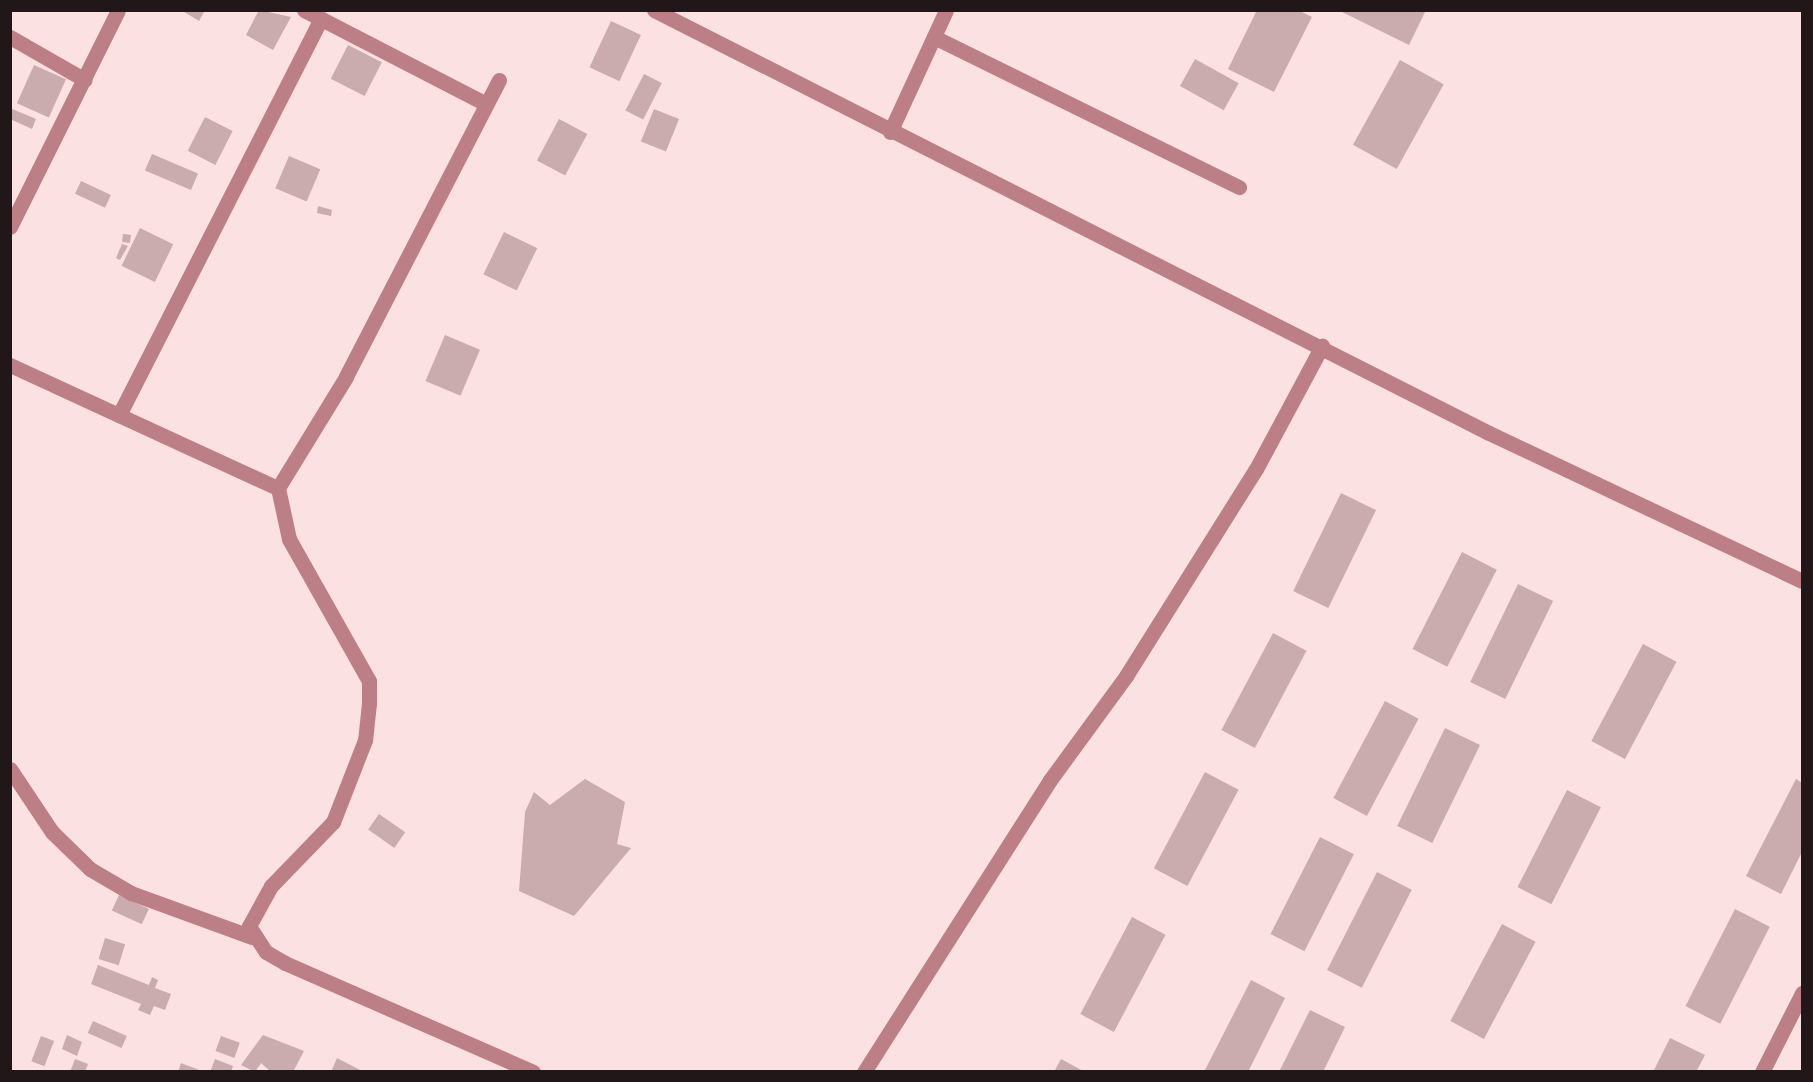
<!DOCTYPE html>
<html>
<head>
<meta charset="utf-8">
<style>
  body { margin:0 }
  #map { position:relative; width:1813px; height:1082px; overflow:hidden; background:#fce1e3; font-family:Lato,sans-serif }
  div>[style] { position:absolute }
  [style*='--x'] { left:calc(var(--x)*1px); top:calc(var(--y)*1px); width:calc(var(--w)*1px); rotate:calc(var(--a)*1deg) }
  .building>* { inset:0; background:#caabae; transform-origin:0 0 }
  .minor>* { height:15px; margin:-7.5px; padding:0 7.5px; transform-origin:7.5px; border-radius:7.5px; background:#bd7f86 }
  span { translate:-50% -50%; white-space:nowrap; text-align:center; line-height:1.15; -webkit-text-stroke:4.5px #fff; paint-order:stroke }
  .frame { position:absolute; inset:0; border:12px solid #221718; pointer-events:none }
</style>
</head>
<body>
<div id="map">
  <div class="building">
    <div style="clip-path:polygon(181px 10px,205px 10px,199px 21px)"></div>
    <div style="clip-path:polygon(259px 10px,291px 17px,273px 50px,246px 35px)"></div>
    <div style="clip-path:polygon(1257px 10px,1298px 10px,1312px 17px,1274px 92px,1228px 69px)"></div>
    <div style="clip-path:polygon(1338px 10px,1426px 10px,1409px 45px)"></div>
    <div style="left:611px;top:21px;width:33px;height:51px;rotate:25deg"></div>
    <div style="left:348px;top:45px;width:38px;height:38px;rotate:27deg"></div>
    <div style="left:1195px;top:59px;width:50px;height:31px;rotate:29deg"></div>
    <div style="left:1400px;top:60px;width:50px;height:97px;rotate:29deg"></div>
    <div style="left:34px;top:65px;width:35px;height:42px;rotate:24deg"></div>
    <div style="left:644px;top:74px;width:20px;height:41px;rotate:27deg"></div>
    <div style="clip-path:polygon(10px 108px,36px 119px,32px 129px,10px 119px)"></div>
    <div style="left:654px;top:109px;width:27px;height:35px;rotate:22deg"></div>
    <div style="left:205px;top:117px;width:31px;height:38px;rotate:27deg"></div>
    <div style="left:559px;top:119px;width:32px;height:47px;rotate:28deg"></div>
    <div style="left:152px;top:154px;width:50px;height:18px;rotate:23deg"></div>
    <div style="left:289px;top:156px;width:34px;height:35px;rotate:23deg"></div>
    <div style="left:81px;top:181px;width:33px;height:14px;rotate:25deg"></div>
    <div style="clip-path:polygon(318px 206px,332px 210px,331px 216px,317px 213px)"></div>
    <div style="left:140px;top:228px;width:37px;height:42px;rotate:26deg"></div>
    <div style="left:504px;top:232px;width:37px;height:47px;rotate:26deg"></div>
    <div style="left:123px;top:234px;width:8px;height:8px;rotate:7deg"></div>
    <div style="clip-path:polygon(122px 244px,128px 246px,120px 260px,116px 258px)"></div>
    <div style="left:445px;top:335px;width:38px;height:50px;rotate:23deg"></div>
    <div style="left:1341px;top:493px;width:39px;height:109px;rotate:26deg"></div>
    <div style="left:1462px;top:552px;width:39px;height:109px;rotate:27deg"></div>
    <div style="left:1518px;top:584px;width:39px;height:109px;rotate:26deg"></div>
    <div style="left:1273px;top:633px;width:38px;height:110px;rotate:28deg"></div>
    <div style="left:1643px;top:644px;width:38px;height:110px;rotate:28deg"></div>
    <div style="left:1385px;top:701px;width:38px;height:110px;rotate:28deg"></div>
    <div style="left:1445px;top:728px;width:39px;height:109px;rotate:26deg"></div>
    <div style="left:1205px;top:772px;width:38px;height:109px;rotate:28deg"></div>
    <div style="clip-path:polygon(585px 779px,625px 802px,617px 844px,631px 848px,574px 916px,519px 891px,525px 812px,534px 792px,550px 805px)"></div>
    <div style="clip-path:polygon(1796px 779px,1802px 783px,1802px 852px,1781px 894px,1746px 876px)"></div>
    <div style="left:1567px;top:790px;width:38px;height:109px;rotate:27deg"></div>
    <div style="left:379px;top:814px;width:32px;height:19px;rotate:35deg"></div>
    <div style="left:1320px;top:837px;width:38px;height:109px;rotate:27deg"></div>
    <div style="left:1377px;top:872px;width:39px;height:110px;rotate:27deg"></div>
    <div style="left:119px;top:895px;width:33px;height:17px;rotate:25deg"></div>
    <div style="left:1735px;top:909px;width:39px;height:109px;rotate:27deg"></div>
    <div style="left:1132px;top:917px;width:38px;height:110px;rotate:28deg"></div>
    <div style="left:1502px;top:924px;width:38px;height:110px;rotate:28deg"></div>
    <div style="left:105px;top:938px;width:21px;height:22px;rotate:17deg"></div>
    <div style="clip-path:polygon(98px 965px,149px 985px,152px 977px,158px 980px,155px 988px,171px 994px,165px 1010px,154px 1006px,150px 1015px,138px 1010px,141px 1004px,91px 984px)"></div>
    <div style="clip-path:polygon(1251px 980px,1285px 998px,1248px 1072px,1204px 1072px)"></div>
    <div style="clip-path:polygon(1310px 1010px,1345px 1027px,1323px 1072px,1279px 1072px)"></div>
    <div style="left:93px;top:1021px;width:37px;height:13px;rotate:24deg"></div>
    <div style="clip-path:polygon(67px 1035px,82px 1042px,77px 1056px,62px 1049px)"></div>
    <div style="clip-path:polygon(263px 1035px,304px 1051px,293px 1072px,271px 1072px,261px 1063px,255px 1072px,241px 1065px)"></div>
    <div style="left:41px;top:1036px;width:14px;height:27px;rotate:21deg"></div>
    <div style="left:221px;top:1036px;width:20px;height:16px;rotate:20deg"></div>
    <div style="clip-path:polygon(1670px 1038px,1705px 1055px,1696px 1072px,1653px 1072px)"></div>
    <div style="clip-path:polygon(337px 1058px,364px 1072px,331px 1072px)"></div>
    <div style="clip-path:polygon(75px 1059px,88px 1064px,85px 1072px,70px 1072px)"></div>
    <div style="clip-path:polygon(215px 1059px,233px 1066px,231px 1072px,210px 1072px)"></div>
    <div style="clip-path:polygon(1061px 1059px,1085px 1072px,1054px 1072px)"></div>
    <div style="clip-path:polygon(181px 1063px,202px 1071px,202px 1072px,178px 1072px)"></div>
  </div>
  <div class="minor">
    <div style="--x:304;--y:10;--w:205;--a:27.3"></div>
    <div style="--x:654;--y:10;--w:936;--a:26.87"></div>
    <div style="--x:1489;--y:433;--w:346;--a:25.3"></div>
    <div style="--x:10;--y:37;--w:86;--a:29.8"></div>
    <div style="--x:934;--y:37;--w:340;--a:26.2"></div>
    <div style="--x:499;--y:80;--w:334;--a:117.3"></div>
    <div style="--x:346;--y:377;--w:130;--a:121.5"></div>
    <div style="--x:278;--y:488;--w:52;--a:77.8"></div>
    <div style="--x:289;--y:539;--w:163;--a:60.6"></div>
    <div style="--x:369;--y:681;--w:22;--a:90"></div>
    <div style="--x:369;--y:703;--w:37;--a:96"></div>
    <div style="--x:365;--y:740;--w:88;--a:111.3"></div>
    <div style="--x:333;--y:822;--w:89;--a:134.1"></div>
    <div style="--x:271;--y:886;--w:46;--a:118.8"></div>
    <div style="--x:249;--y:926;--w:31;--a:57"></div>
    <div style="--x:266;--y:952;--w:22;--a:30"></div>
    <div style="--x:285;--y:963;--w:271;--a:23.7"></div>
    <div style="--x:890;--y:132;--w:134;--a:-65.3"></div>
    <div style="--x:10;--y:227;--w:242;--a:-63.5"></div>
    <div style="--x:10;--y:365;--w:295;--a:24.7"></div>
    <div style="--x:119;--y:415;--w:445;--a:-63"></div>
    <div style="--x:10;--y:769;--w:76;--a:56.3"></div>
    <div style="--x:52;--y:832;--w:53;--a:44.2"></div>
    <div style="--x:90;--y:869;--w:48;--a:30.3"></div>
    <div style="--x:131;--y:893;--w:129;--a:20"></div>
    <div style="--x:864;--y:1072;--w:346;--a:-57.5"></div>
    <div style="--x:1050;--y:780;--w:129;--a:-53.8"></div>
    <div style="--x:1126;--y:676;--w:244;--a:-57.9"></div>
    <div style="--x:1256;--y:469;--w:140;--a:-61.8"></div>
    <div style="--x:1762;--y:1072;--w:89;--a:-63.1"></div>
  </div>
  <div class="frame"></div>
</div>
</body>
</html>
